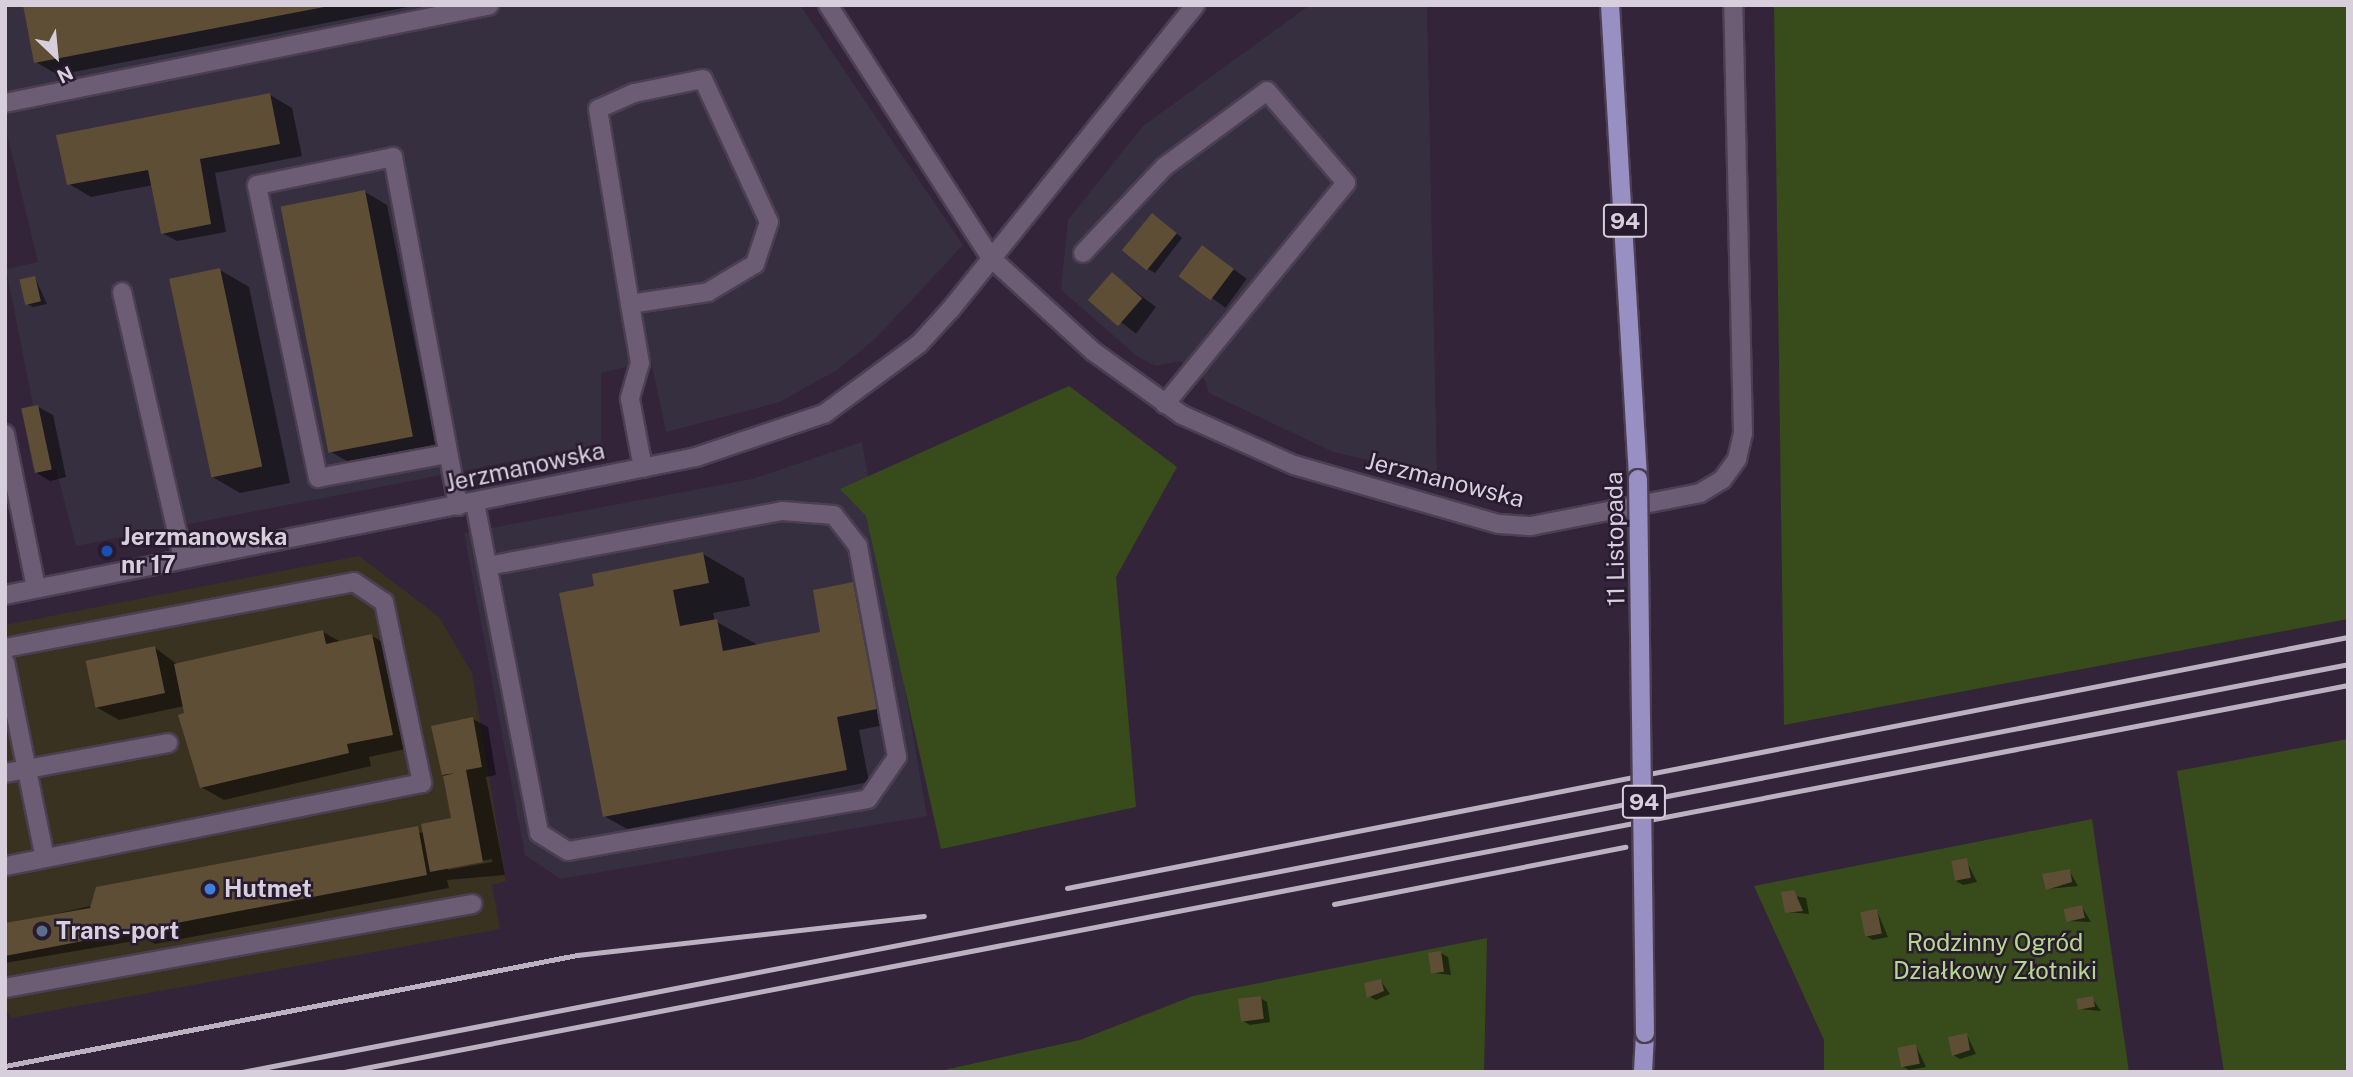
<!DOCTYPE html>
<html>
<head>
<meta charset="utf-8">
<style>
  body { margin:0 }
  #map { position:relative; width:2353px; height:1077px; overflow:hidden; background:#33243a; font-family:"Public Sans",sans-serif }
  div>[style] { position:absolute }
  [style*='--x'] { left:calc(var(--x)*1px); top:calc(var(--y)*1px); width:calc(var(--w)*1px); rotate:calc(var(--a)*1deg) }
  .commercial>* { inset:0; background:#393221 }
  .industrial>* { inset:0; background:#352f3f }
  .green>* { inset:0; background:#384b1b }
  .shadow>* { inset:0; background:#0007; transform-origin:0 0 }
  .building>* { inset:0; background:#5e4e36; transform-origin:0 0 }
  .roads { filter:drop-shadow(2px 0 #4b3f51) drop-shadow(-2px 0 #4b3f51) drop-shadow(0 2px #4b3f51) drop-shadow(0 -2px #4b3f51) }
  .minor>* { height:18px; margin:-9px; padding:0 9px; transform-origin:9px; border-radius:9px; background:#6c5c74 }
  .major>* { height:18px; margin:-9px; padding:0 9px; transform-origin:9px; border-radius:9px; background:#988fc3 }
  .rail>* { height:5px; margin:-2.5px; padding:0 2.5px; transform-origin:2.5px; border-radius:2.5px; background:#bbb1c1 }
  .bridges { filter:drop-shadow(2px 0 #4b3f51) drop-shadow(-2px 0 #4b3f51) drop-shadow(0 2px #4b3f51) drop-shadow(0 -2px #4b3f51) }
  .major-bridge>* { height:18px; margin:-9px; padding:0 9px; transform-origin:9px; border-radius:9px; background:#988fc3 }
  .dots>* { width:19px; height:19px; translate:-50% -50%; box-sizing:border-box; border:4px solid #291b2f; border-radius:50% }
  span { translate:-50% -50%; white-space:nowrap; text-align:center; line-height:1.15; -webkit-text-stroke:5px #291b2f; paint-order:stroke }
  .shield-label span { padding:2px 5px; background:#291b2f; border:2px solid; border-radius:5px; -webkit-text-stroke-width:0 }
  .shield-label { font-size:23px; color:#d8cfdd; font-weight:700 }
  .street-label { font-size:24px; color:#d8cfdd }
  .poi-label { font-size:24px; color:#d8cfdd; font-weight:700 }
  .left { translate:0 -50%; text-align:left }
  .park-label { font-size:24px; color:#b6d88c }
  .frame { position:absolute; inset:0; border:7px solid #d8cfdd; pointer-events:none }
  .north { position:absolute; left:21px; top:21px; width:70px; height:70px; -webkit-text-stroke:5px #291b2f; paint-order:stroke; rotate:154deg; font-size:19px; font-weight:700; line-height:28px; text-align:center; color:#d8cfdd }
  .north::after { content:''; display:block; margin:auto; width:24px; height:32px; background:#d8cfdd; clip-path:polygon(50% 0,100% 100%,50% 72%,0 100%) }
</style>
</head>
<body>
<div id="map">
  <div class="commercial">
    <div style="clip-path:polygon(359px 556px,439px 617px,472px 673px,506px 881px,492px 885px,500px 929px,11px 1018px,5px 1007px,5px 625px)"></div>
  </div>
  <div class="industrial">
    <div style="clip-path:polygon(5px 5px,800px 5px,963px 245px,875px 339px,837px 370px,780px 402px,666px 432px,651px 361px,601px 373px,601px 444px,76px 546px,56px 469px,34px 473px,21px 408px,33px 405px,6px 269px,38px 262px,5px 126px)"></div>
    <div style="clip-path:polygon(1310px 5px,1427px 5px,1437px 476px,1333px 452px,1209px 393px,1205px 380px,1180px 361px,1156px 366px,1138px 357px,1061px 290px,1068px 220px,1143px 126px)"></div>
    <div style="clip-path:polygon(862px 442px,927px 816px,560px 879px,525px 855px,464px 533px,752px 479px)"></div>
  </div>
  <div class="green">
    <div style="clip-path:polygon(1774px 5px,2348px 5px,2348px 619px,1784px 725px)"></div>
    <div style="clip-path:polygon(1069px 386px,1177px 467px,1116px 577px,1136px 807px,941px 849px,866px 516px,840px 489px)"></div>
    <div style="clip-path:polygon(2348px 739px,2348px 1072px,2224px 1072px,2177px 771px)"></div>
    <div style="clip-path:polygon(2092px 819px,2129px 1072px,1824px 1072px,1824px 1040px,1754px 886px)"></div>
    <div style="clip-path:polygon(1487px 938px,1484px 1072px,935px 1072px,1080px 1040px,1193px 996px)"></div>
  </div>
  <div class="shadow">
    <div style="clip-path:polygon(24px 5px,418px 5px,58px 75px,36px 62px)"></div>
    <div style="clip-path:polygon(270px 95px,292px 108px,302px 156px,215px 173px,226px 232px,177px 241px,162px 233px,153px 185px,91px 197px,69px 184px)"></div>
    <div style="clip-path:polygon(365px 192px,387px 205px,436px 448px,354px 465px,331px 452px)"></div>
    <div style="clip-path:polygon(1160px 220px,1182px 238px,1155px 273px,1148px 269px)"></div>
    <div style="left:1203px;top:247px;width:54px;height:36px;rotate:36deg"></div>
    <div style="clip-path:polygon(220px 270px,249px 287px,290px 483px,240px 493px,211px 476px)"></div>
    <div style="left:1112px;top:274px;width:55px;height:33px;rotate:37deg"></div>
    <div style="clip-path:polygon(35px 278px,47px 304px,33px 307px,26px 303px)"></div>
    <div style="clip-path:polygon(38px 407px,53px 415px,66px 477px,50px 481px,35px 472px)"></div>
    <div style="clip-path:polygon(703px 554px,744px 578px,750px 606px,713px 613px,715px 621px,758px 645px,822px 633px,853px 584px,876px 597px,899px 722px,859px 730px,869px 782px,627px 829px,604px 816px,596px 587px)"></div>
    <div style="clip-path:polygon(323px 632px,341px 642px,372px 636px,395px 649px,415px 747px,369px 757px,371px 766px,224px 800px,201px 787px,184px 706px,119px 720px,96px 707px,154px 647px,178px 665px)"></div>
    <div style="clip-path:polygon(5px 675px,14px 721px,5px 723px)"></div>
    <div style="clip-path:polygon(evenodd,473px 719px,488px 727px,496px 775px,486px 777px,505px 875px,447px 880px,449px 888px,155px 944px,146px 939px,5px 963px,5px 925px,424px 832px,453px 819px,433px 727px,473px 719px,492px 859px,492px 862px,448px 870px,448px 867px,492px 859px)"></div>
    <div style="clip-path:polygon(1966px 860px,1977px 882px,1963px 885px,1956px 881px)"></div>
    <div style="clip-path:polygon(2069px 870px,2078px 886px,2047px 889px)"></div>
    <div style="clip-path:polygon(1783px 894px,1806px 898px,1809px 914px,1787px 912px)"></div>
    <div style="clip-path:polygon(2082px 907px,2091px 922px,2067px 921px)"></div>
    <div style="clip-path:polygon(1877px 911px,1888px 937px,1873px 940px,1866px 936px)"></div>
    <div style="clip-path:polygon(1441px 953px,1448px 957px,1451px 975px,1434px 973px)"></div>
    <div style="clip-path:polygon(1381px 981px,1390px 994px,1376px 1000px,1369px 996px)"></div>
    <div style="clip-path:polygon(1260px 998px,1267px 1002px,1270px 1022px,1250px 1025px,1243px 1021px)"></div>
    <div style="clip-path:polygon(2092px 998px,2101px 1011px,2079px 1009px)"></div>
    <div style="clip-path:polygon(1967px 1035px,1976px 1054px,1960px 1059px,1953px 1055px)"></div>
    <div style="clip-path:polygon(1916px 1046px,1926px 1067px,1909px 1070px,1902px 1066px)"></div>
  </div>
  <div class="building">
    <div style="clip-path:polygon(23px 5px,324px 5px,324px 7px,34px 63px)"></div>
    <div style="clip-path:polygon(270px 93px,280px 144px,200px 159px,211px 224px,161px 234px,148px 170px,67px 185px,56px 135px)"></div>
    <div style="left:365px;top:190px;width:251px;height:86px;rotate:79deg"></div>
    <div style="left:1152px;top:213px;width:32px;height:48px;rotate:39deg"></div>
    <div style="left:1202px;top:245px;width:40px;height:39px;rotate:37deg"></div>
    <div style="left:220px;top:268px;width:203px;height:52px;rotate:78deg"></div>
    <div style="left:1112px;top:272px;width:40px;height:37px;rotate:41deg"></div>
    <div style="left:35px;top:276px;width:26px;height:16px;rotate:77deg"></div>
    <div style="left:38px;top:405px;width:66px;height:17px;rotate:78deg"></div>
    <div style="clip-path:polygon(703px 552px,709px 583px,673px 590px,680px 626px,717px 619px,723px 651px,820px 632px,813px 590px,853px 582px,877px 709px,837px 717px,847px 770px,603px 817px,559px 593px,594px 586px,592px 574px)"></div>
    <div style="clip-path:polygon(323px 630px,326px 644px,372px 634px,393px 735px,347px 744px,349px 753px,200px 788px,178px 715px,184px 713px,174px 664px)"></div>
    <div style="left:155px;top:646px;width:48px;height:71px;rotate:78deg"></div>
    <div style="clip-path:polygon(473px 717px,482px 767px,466px 770px,483px 862px,430px 872px,421px 824px,451px 818px,443px 776px,455px 773px,442px 775px,431px 726px)"></div>
    <div style="clip-path:polygon(418px 826px,427px 875px,5px 956px,5px 923px,90px 908px,96px 887px)"></div>
    <div style="left:1967px;top:858px;width:20px;height:16px;rotate:79deg"></div>
    <div style="clip-path:polygon(2070px 869px,2072px 882px,2046px 890px,2042px 874px)"></div>
    <div style="clip-path:polygon(1794px 890px,1803px 911px,1785px 913px,1781px 892px)"></div>
    <div style="left:2082px;top:905px;width:13px;height:19px;rotate:77deg"></div>
    <div style="left:1877px;top:909px;width:25px;height:17px;rotate:79deg"></div>
    <div style="left:1441px;top:951px;width:21px;height:13px;rotate:82deg"></div>
    <div style="clip-path:polygon(1381px 979px,1384px 991px,1367px 998px,1364px 983px)"></div>
    <div style="left:1261px;top:996px;width:23px;height:23px;rotate:83deg"></div>
    <div style="left:2093px;top:996px;width:11px;height:17px;rotate:80deg"></div>
    <div style="clip-path:polygon(1967px 1033px,1970px 1050px,1952px 1056px,1948px 1037px)"></div>
    <div style="left:1916px;top:1044px;width:20px;height:19px;rotate:79deg"></div>
  </div>
  <div class="roads">
    <div class="minor">
      <div style="--x:828;--y:5;--w:301;--a:57.2"></div>
      <div style="--x:991;--y:258;--w:139;--a:42.4"></div>
      <div style="--x:1094;--y:352;--w:108;--a:35.6"></div>
      <div style="--x:1182;--y:415;--w:123;--a:24.1"></div>
      <div style="--x:1294;--y:465;--w:213;--a:16.1"></div>
      <div style="--x:1499;--y:524;--w:32;--a:4"></div>
      <div style="--x:1531;--y:526;--w:172;--a:-11"></div>
      <div style="--x:1700;--y:493;--w:26;--a:-31"></div>
      <div style="--x:1722;--y:480;--w:26;--a:-54"></div>
      <div style="--x:1737;--y:459;--w:27;--a:-77"></div>
      <div style="--x:1743;--y:433;--w:428;--a:-91.3"></div>
      <div style="--x:5;--y:103;--w:494;--a:-11.4"></div>
      <div style="--x:1083;--y:253;--w:118;--a:-46.7"></div>
      <div style="--x:1164;--y:167;--w:128;--a:-36.4"></div>
      <div style="--x:1267;--y:91;--w:121;--a:49.3"></div>
      <div style="--x:1346;--y:183;--w:286;--a:129.3"></div>
      <div style="--x:122;--y:292;--w:273;--a:77.1"></div>
      <div style="--x:630;--y:304;--w:79;--a:-8.7"></div>
      <div style="--x:708;--y:292;--w:55;--a:-30.8"></div>
      <div style="--x:755;--y:264;--w:44;--a:-71.6"></div>
      <div style="--x:769;--y:222;--w:157;--a:-114.8"></div>
      <div style="--x:703;--y:79;--w:70;--a:168.5"></div>
      <div style="--x:634;--y:93;--w:39;--a:156"></div>
      <div style="--x:598;--y:109;--w:198;--a:80.7"></div>
      <div style="--x:630;--y:304;--w:60;--a:80.4"></div>
      <div style="--x:640;--y:363;--w:37;--a:106"></div>
      <div style="--x:630;--y:399;--w:70;--a:79.3"></div>
      <div style="--x:5;--y:434;--w:157;--a:78.6"></div>
      <div style="--x:447;--y:454;--w:131;--a:169.5"></div>
      <div style="--x:318;--y:478;--w:299;--a:-101.8"></div>
      <div style="--x:257;--y:185;--w:139;--a:-11.6"></div>
      <div style="--x:393;--y:157;--w:355;--a:79.4"></div>
      <div style="--x:475;--y:503;--w:336;--a:79"></div>
      <div style="--x:539;--y:833;--w:34;--a:32"></div>
      <div style="--x:568;--y:851;--w:304;--a:-9.8"></div>
      <div style="--x:868;--y:799;--w:51;--a:-55.4"></div>
      <div style="--x:897;--y:757;--w:215;--a:-100.5"></div>
      <div style="--x:858;--y:546;--w:39;--a:-128"></div>
      <div style="--x:834;--y:515;--w:52;--a:-175.6"></div>
      <div style="--x:782;--y:511;--w:299;--a:169.4"></div>
      <div style="--x:5;--y:595;--w:705;--a:-11.29"></div>
      <div style="--x:696;--y:457;--w:135;--a:-18.6"></div>
      <div style="--x:824;--y:414;--w:118;--a:-36.4"></div>
      <div style="--x:919;--y:344;--w:47;--a:-47.6"></div>
      <div style="--x:951;--y:309;--w:390;--a:-51.2"></div>
      <div style="--x:5;--y:648;--w:355;--a:-10.7"></div>
      <div style="--x:354;--y:582;--w:36;--a:34"></div>
      <div style="--x:384;--y:602;--w:185;--a:78.1"></div>
      <div style="--x:422;--y:783;--w:425;--a:168.7"></div>
      <div style="--x:5;--y:662;--w:200;--a:78.5"></div>
      <div style="--x:5;--y:773;--w:166;--a:-10.4"></div>
      <div style="--x:5;--y:988;--w:475;--a:-10.2"></div>
    </div>
    <div class="major">
      <div style="--x:1610;--y:5;--w:475;--a:86.6"></div>
      <div style="--x:1643;--y:1072;--w:39;--a:-87"></div>
    </div>
  </div>
  <div class="rail">
    <div style="--x:1067;--y:888;--w:1305;--a:-11.09"></div>
    <div style="--x:1334;--y:904;--w:297;--a:-11.1"></div>
    <div style="--x:5;--y:1066;--w:583;--a:-10.98"></div>
    <div style="--x:577;--y:955;--w:349;--a:-6.4"></div>
    <div style="--x:242;--y:1072;--w:2145;--a:-10.96"></div>
    <div style="--x:344;--y:1072;--w:2041;--a:-10.93"></div>
  </div>
  <div class="bridges">
    <div class="major-bridge">
      <div style="--x:1638;--y:479;--w:554;--a:89.28"></div>
    </div>
  </div>
  <div class="dots">
    <div style="left:107px;top:551px;background:#1a4fb4"></div>
    <div style="left:210px;top:889px;background:#3f7fe0"></div>
    <div style="left:42px;top:931px;background:#5c6f8a"></div>
  </div>
  <div class="shield-label">
    <span style="left:1625px;top:221px">94</span>
    <span style="left:1644px;top:802px">94</span>
  </div>
  <div class="street-label">
    <span style="left:525px;top:467px;rotate:-12deg">Jerzmanowska</span>
    <span style="left:1445px;top:480px;rotate:14deg">Jerzmanowska</span>
    <span style="left:1615px;top:539px;rotate:-91deg">11 Listopada</span>
  </div>
  <div class="poi-label">
    <span class="left" style="left:121px;top:551px">Jerzmanowska<br>nr 17</span>
    <span class="left" style="left:224px;top:889px">Hutmet</span>
    <span class="left" style="left:56px;top:931px">Trans-port</span>
  </div>
  <div class="park-label">
    <span style="left:1995px;top:957px">Rodzinny Ogród<br>Działkowy Złotniki</span>
  </div>
  <div class="frame"></div>
  <div class="north">N</div>
</div>
</body>
</html>
